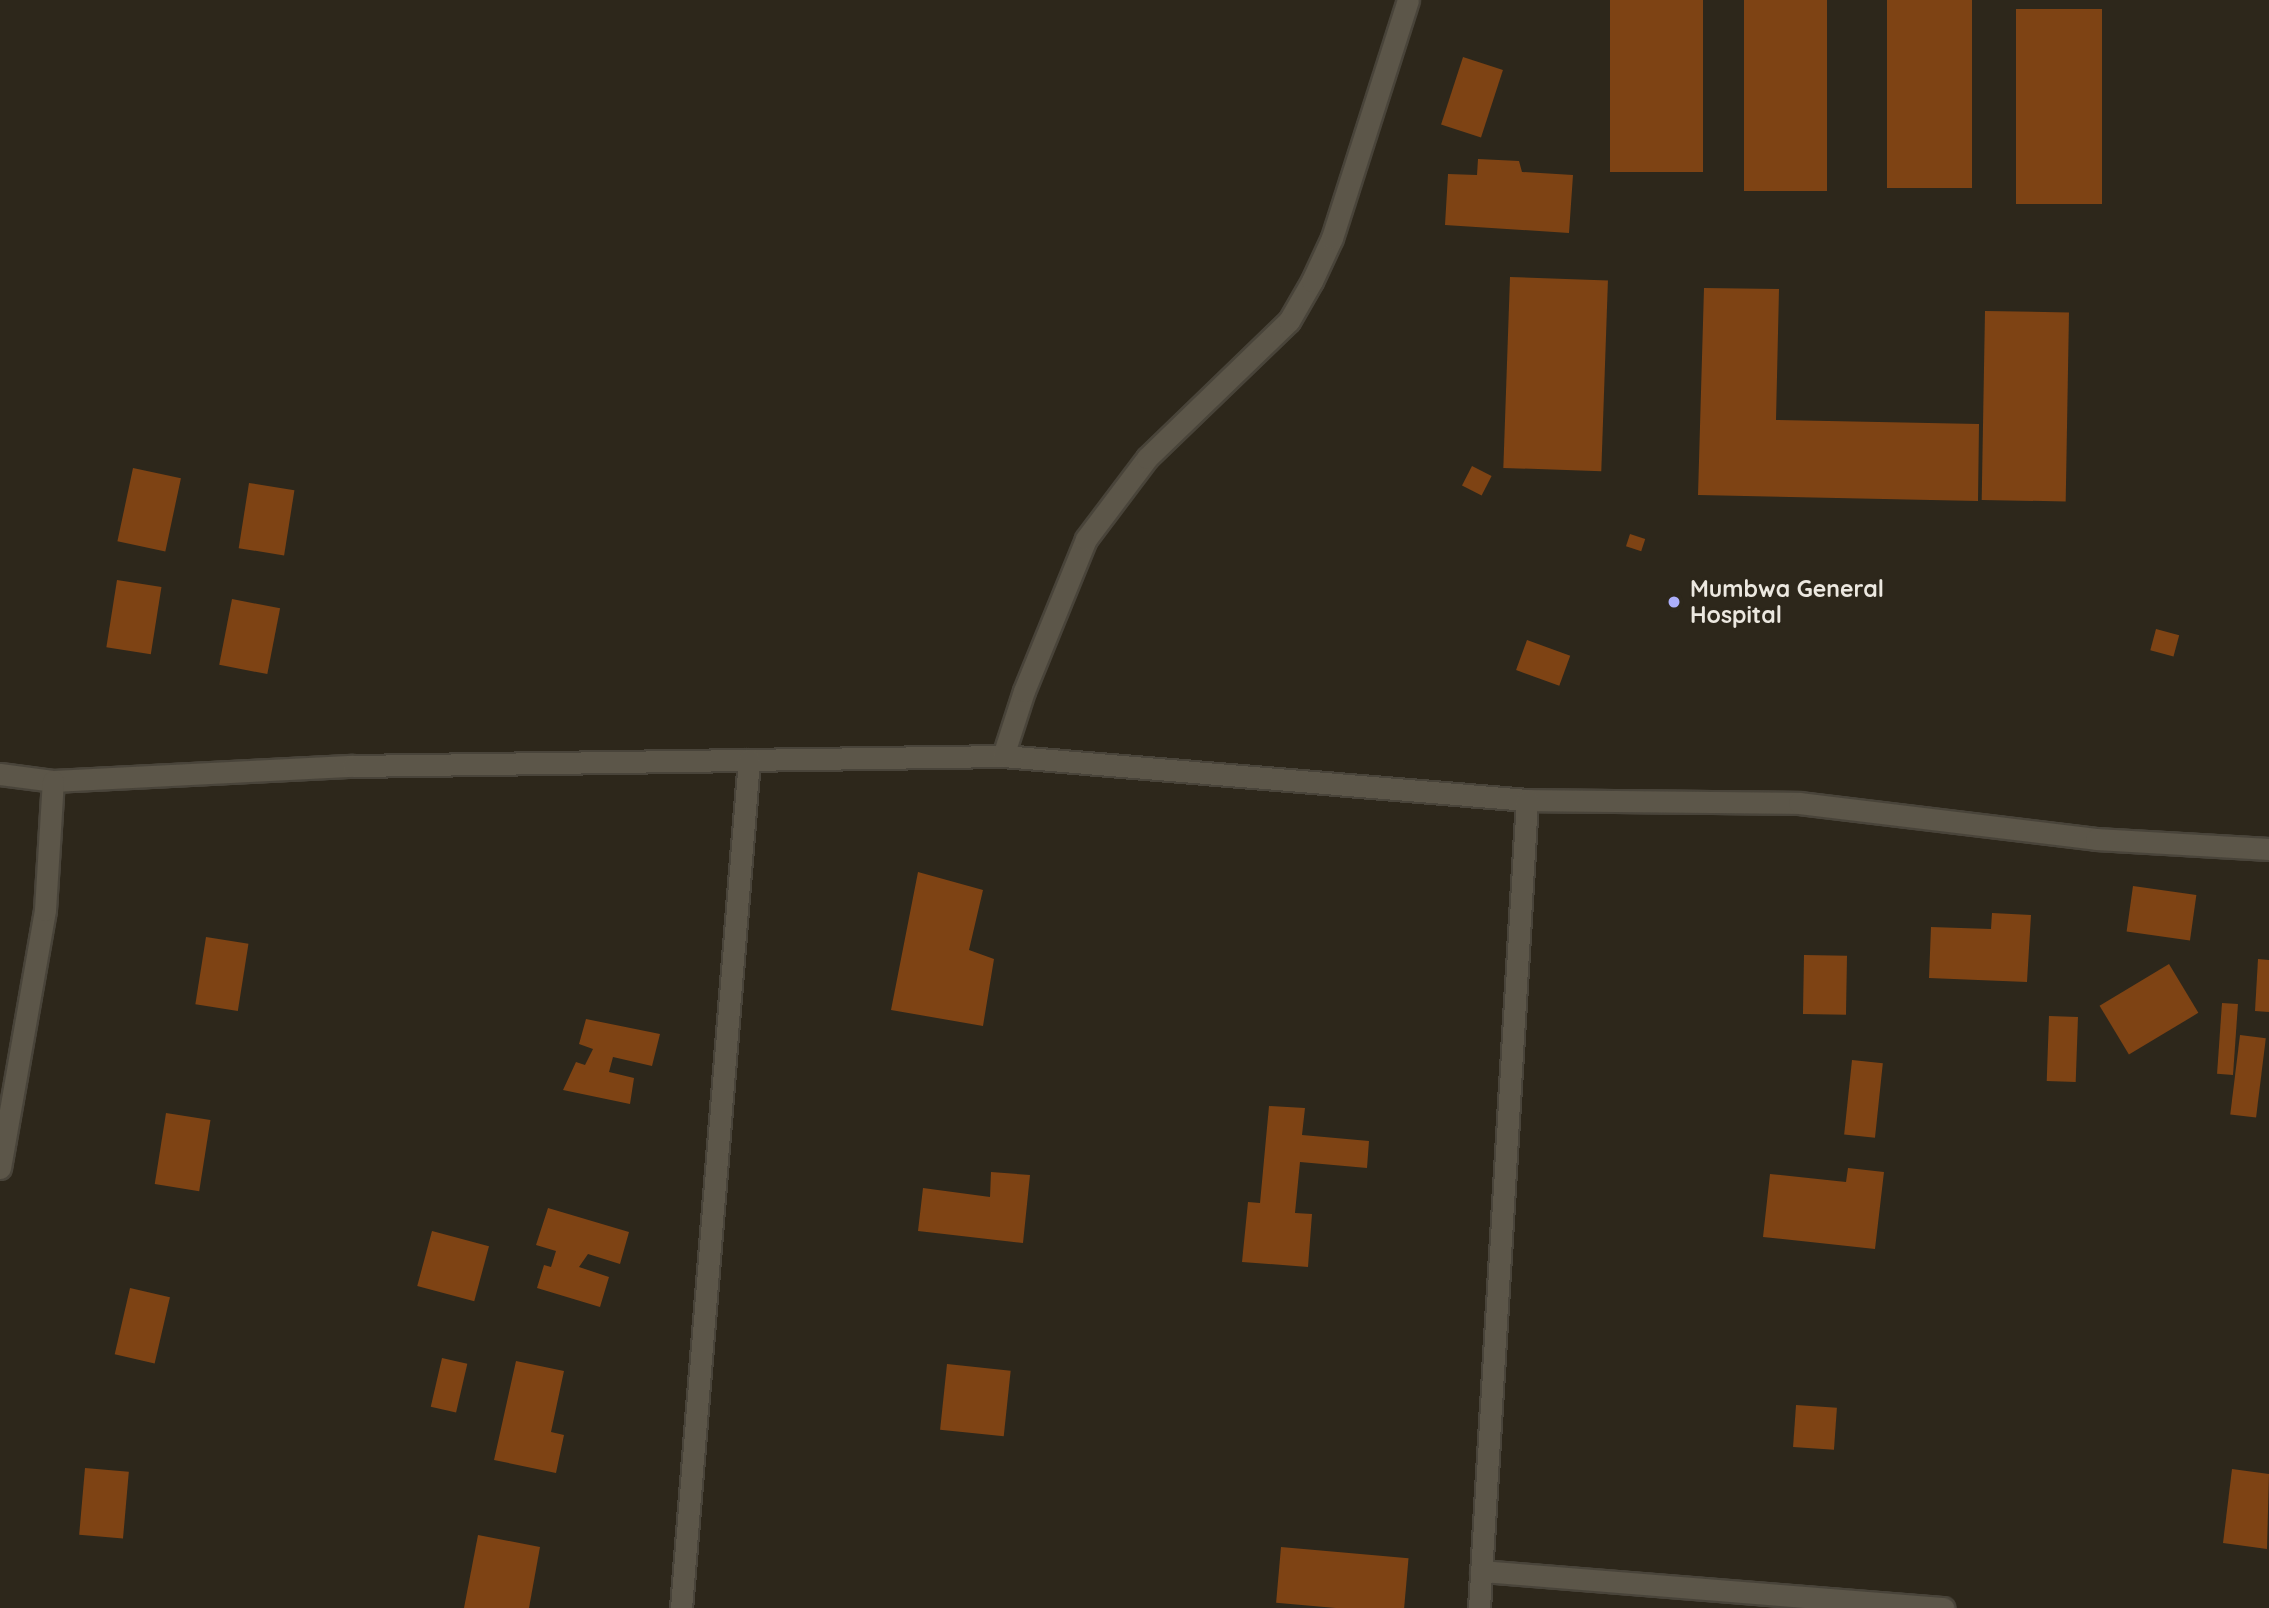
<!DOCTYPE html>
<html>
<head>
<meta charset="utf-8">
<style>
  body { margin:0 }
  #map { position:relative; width:2269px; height:1608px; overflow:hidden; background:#2d271b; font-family:Quicksand,sans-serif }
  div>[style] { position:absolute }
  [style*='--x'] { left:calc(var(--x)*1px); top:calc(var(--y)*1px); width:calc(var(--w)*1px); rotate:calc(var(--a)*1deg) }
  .building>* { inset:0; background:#7e4314; transform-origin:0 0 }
  .roads { filter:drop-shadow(2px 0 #49443a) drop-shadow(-2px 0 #49443a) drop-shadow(0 2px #49443a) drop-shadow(0 -2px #49443a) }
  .minor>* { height:21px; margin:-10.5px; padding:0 10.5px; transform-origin:10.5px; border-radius:10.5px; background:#5c5649 }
  .dots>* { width:19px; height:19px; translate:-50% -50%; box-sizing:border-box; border:4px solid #2d271b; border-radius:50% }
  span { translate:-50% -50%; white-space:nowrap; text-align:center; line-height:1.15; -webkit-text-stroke:5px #2d271b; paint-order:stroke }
  .poi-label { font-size:23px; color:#ece8e0; font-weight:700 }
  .left { translate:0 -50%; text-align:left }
</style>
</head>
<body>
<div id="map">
  <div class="building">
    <div style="left:1610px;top:0;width:93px;height:172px"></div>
    <div style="left:1744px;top:0;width:83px;height:191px"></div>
    <div style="left:1887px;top:0;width:85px;height:188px"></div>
    <div style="left:2016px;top:9px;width:86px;height:195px"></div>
    <div style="left:1463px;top:57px;width:42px;height:71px;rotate:18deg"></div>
    <div style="clip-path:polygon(1478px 159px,1519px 161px,1522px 172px,1573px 175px,1569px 233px,1445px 225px,1448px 174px,1477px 175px)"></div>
    <div style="left:1510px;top:277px;width:98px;height:191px;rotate:2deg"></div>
    <div style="clip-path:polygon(1704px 288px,1779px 289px,1776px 420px,1979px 424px,1978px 501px,1698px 495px)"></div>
    <div style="left:1985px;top:311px;width:84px;height:189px;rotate:1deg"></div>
    <div style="left:1472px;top:466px;width:22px;height:22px;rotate:27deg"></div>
    <div style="left:133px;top:468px;width:49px;height:75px;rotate:12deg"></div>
    <div style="left:249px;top:483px;width:46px;height:66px;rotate:9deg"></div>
    <div style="left:1630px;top:534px;width:16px;height:13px;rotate:18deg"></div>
    <div style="left:117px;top:580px;width:45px;height:68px;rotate:9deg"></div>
    <div style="left:232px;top:599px;width:49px;height:67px;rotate:11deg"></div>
    <div style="left:2156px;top:629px;width:24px;height:22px;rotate:15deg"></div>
    <div style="left:1527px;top:640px;width:46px;height:32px;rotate:20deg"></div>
    <div style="clip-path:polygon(918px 872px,983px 890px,969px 950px,994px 959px,983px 1026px,891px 1010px)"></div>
    <div style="left:2133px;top:886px;width:64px;height:46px;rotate:8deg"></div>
    <div style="clip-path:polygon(1992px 913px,2031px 915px,2027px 982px,1929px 978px,1931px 927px,1991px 929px)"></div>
    <div style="left:206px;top:937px;width:43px;height:68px;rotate:9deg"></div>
    <div style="left:1804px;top:955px;width:43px;height:59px;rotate:1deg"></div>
    <div style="clip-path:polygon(2258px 959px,2269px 960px,2269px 1012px,2255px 1011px)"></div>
    <div style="left:2169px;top:964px;width:57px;height:81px;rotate:59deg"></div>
    <div style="left:2222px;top:1003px;width:16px;height:71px;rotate:4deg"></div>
    <div style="left:2049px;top:1016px;width:29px;height:65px;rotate:2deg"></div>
    <div style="clip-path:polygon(586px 1019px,660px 1034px,652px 1066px,613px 1057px,609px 1072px,634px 1078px,630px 1104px,563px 1090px,576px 1062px,585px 1065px,593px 1049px,579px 1044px)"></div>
    <div style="left:2240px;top:1035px;width:26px;height:80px;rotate:7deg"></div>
    <div style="left:1852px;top:1060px;width:31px;height:75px;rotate:6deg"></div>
    <div style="clip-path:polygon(1269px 1106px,1305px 1108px,1302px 1135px,1369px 1141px,1367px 1168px,1300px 1162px,1295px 1213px,1312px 1214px,1308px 1267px,1242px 1262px,1248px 1202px,1260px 1203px)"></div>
    <div style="left:166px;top:1113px;width:45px;height:72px;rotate:9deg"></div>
    <div style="clip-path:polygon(1848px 1168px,1884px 1172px,1875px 1249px,1763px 1237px,1770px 1174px,1846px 1182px)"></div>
    <div style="clip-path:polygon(991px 1172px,1030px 1175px,1023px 1243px,918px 1231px,923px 1188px,990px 1197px)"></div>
    <div style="clip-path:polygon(548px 1208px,629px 1232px,620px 1264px,588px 1254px,579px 1267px,609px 1277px,600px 1307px,537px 1288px,544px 1265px,551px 1267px,556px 1251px,536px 1245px)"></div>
    <div style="left:432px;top:1231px;width:59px;height:57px;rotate:15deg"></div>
    <div style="left:130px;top:1288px;width:41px;height:68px;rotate:13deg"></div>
    <div style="left:442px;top:1358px;width:26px;height:50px;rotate:13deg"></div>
    <div style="clip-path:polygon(516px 1361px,564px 1371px,551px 1432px,564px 1435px,556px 1473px,494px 1460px)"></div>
    <div style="left:947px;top:1364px;width:64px;height:66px;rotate:6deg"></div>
    <div style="left:1796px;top:1405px;width:41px;height:42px;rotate:4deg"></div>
    <div style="left:85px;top:1468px;width:44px;height:67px;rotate:5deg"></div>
    <div style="clip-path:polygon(2232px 1469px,2269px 1474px,2267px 1549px,2223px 1543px)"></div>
    <div style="clip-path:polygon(478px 1535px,540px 1547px,529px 1608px,464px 1608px)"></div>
    <div style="left:1281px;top:1547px;width:128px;height:56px;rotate:5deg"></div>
  </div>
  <div class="roads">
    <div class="minor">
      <div style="--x:1003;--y:756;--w:68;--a:-72.1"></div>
      <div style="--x:1024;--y:691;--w:164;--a:-67.8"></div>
      <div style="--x:1086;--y:539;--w:101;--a:-53"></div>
      <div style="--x:1147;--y:458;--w:197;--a:-44"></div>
      <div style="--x:1289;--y:321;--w:46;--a:-60.1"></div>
      <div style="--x:1312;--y:281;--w:47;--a:-65.1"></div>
      <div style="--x:1332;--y:238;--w:250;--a:-72.3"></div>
      <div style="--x:0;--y:774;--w:53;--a:7.5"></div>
      <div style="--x:53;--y:781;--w:300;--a:-2.9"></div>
      <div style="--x:353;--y:766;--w:650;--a:-0.88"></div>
      <div style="--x:1003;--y:756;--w:526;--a:4.8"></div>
      <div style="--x:1527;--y:800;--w:272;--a:0.6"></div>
      <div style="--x:1799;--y:803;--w:299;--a:6.9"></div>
      <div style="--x:2096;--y:839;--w:173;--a:3.3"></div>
      <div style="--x:0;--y:1168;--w:262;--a:-80.1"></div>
      <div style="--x:45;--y:910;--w:129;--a:-86.5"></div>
      <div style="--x:1481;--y:1571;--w:464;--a:4.6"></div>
      <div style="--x:681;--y:1608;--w:851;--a:-85.42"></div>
      <div style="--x:1479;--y:1608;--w:809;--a:-86.6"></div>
    </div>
  </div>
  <div class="dots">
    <div style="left:1674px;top:602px;background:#acaffb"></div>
  </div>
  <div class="poi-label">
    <span class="left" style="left:1690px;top:602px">Mumbwa General<br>Hospital</span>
  </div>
</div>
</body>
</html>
